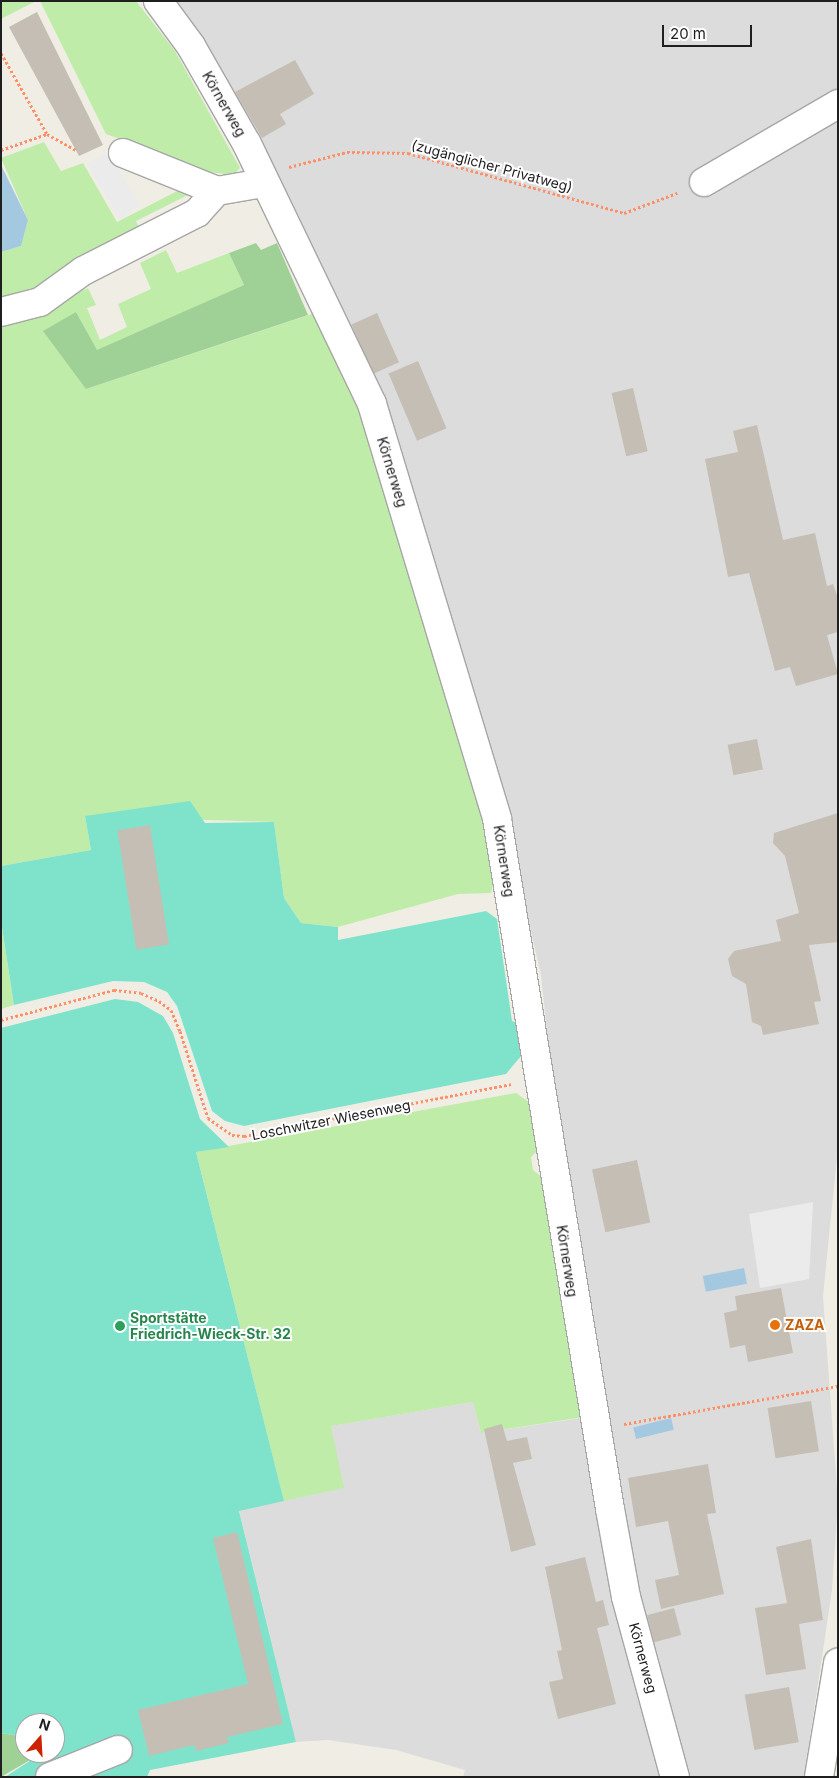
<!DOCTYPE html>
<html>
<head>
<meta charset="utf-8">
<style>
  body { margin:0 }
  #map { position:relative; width:839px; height:1778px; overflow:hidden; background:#f0eee4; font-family:Inter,sans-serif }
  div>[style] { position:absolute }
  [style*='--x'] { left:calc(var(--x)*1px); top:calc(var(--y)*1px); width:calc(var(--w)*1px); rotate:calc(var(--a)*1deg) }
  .residential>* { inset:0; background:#dddcdc }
  .grass>* { inset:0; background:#bfeca8 }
  .forest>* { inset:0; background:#9fd197 }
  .pitch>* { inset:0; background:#7fe3cc }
  .parking>* { inset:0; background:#ebebeb; transform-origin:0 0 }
  .water>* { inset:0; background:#a3c8e0; transform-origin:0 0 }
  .building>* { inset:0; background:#c5beb4; transform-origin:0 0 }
  .path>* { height:3px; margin-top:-1.5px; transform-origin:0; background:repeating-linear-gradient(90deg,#ff8f66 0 2.5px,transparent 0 5px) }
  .roads { filter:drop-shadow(1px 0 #a6a6a6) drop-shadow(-1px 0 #a6a6a6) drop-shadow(0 1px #a6a6a6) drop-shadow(0 -1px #a6a6a6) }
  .minor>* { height:28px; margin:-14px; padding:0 14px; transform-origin:14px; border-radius:14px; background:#fff }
  .dots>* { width:14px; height:14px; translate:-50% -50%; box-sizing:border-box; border:2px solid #fff; border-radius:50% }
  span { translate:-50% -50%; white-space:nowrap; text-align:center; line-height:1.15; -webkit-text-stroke:4px #fff; paint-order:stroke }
  .street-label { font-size:14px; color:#1f1f1f }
  .leisure-label { font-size:14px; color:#27864d; font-weight:700 }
  .left { translate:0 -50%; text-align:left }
  .food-label { font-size:14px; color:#c56008; font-weight:700 }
  .frame { position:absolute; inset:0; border:2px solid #1f1f1f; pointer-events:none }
  .north { position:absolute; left:15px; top:1713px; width:50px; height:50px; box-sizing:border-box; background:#fff; border:1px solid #a5a5a5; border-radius:50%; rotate:19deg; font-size:14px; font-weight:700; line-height:20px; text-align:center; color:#1f1f1f }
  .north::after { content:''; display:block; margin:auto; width:18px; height:22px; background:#cd2100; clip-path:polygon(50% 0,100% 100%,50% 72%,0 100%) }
  .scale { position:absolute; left:662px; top:25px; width:90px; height:22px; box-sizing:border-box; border:2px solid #1f1f1f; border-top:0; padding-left:6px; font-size:15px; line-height:18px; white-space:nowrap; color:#1f1f1f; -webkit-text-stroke:4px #fff; paint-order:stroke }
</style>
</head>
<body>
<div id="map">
  <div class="residential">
    <div style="clip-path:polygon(170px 1px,838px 1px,838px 1148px,823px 1296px,838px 1502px,832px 1590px,804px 1777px,463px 1777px,465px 1770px,396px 1750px,328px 1740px,296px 1742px,239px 1510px,343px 1488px,330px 1426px,473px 1402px,481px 1433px,601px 1415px,563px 1184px,541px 975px,503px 809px,346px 326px,276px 172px)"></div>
  </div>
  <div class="grass">
    <div style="clip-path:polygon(1px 1px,36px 1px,1px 19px)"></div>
    <div style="clip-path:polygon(40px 1px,136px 1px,175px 51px,240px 168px,233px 175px,209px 172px,106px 134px)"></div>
    <div style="clip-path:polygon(44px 142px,61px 171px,83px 163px,117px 222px,187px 186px,190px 194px,136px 221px,143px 235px,38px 292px,1px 302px,1px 252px,21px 246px,28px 220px,1px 158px)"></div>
    <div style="clip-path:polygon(166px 250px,177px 273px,229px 253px,244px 285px,97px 351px,76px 312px,86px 389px,318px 312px,364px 414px,486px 826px,495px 877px,491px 893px,458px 894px,338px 927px,301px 923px,284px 898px,274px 822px,85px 816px,91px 850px,1px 866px,1px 323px,38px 312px,88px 288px,96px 305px,87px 308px,100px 340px,127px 327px,118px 304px,151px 289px,140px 263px)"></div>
    <div style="clip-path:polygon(1px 921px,14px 1005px,1px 1009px)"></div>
    <div style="clip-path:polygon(516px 1093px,530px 1103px,542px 1146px,531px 1157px,533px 1170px,548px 1182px,584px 1417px,481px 1433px,473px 1402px,331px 1426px,344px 1488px,284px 1501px,196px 1152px)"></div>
  </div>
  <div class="forest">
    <div style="clip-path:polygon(256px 243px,261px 250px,277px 243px,308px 315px,86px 389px,43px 331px,76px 312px,97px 350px,244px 285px,229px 253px)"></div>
    <div style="clip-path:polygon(1px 1733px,25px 1737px,25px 1753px,42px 1753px,1px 1777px)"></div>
  </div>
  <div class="pitch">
    <div style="clip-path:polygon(190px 801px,205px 823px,274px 822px,284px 898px,301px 923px,338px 927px,338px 940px,486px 911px,497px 919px,512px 1021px,525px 1026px,527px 1049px,506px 1074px,244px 1126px,225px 1121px,212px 1111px,177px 1006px,167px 992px,144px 982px,113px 981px,14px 1005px,1px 921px,1px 866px,91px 850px,85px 816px)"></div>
    <div style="clip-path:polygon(115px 999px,138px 1002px,163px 1016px,173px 1033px,200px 1119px,229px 1147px,196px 1152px,284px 1501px,239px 1511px,296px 1742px,150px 1770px,147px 1777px,5px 1777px,42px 1753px,55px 1753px,55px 1723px,25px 1723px,25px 1737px,1px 1733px,1px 1028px)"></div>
  </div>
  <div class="parking">
    <div style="left:108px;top:151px;width:64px;height:25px;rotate:59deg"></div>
    <div style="clip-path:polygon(813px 1202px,809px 1279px,760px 1288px,749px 1214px)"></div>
  </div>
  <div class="water">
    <div style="clip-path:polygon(1px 165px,28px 220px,21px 246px,1px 252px)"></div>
    <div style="left:744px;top:1268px;width:16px;height:42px;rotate:79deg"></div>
    <div style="left:671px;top:1418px;width:12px;height:39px;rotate:76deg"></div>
  </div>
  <div class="building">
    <div style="clip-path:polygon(37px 12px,103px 145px,79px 156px,9px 27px)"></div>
    <div style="clip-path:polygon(295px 60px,314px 94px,280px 114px,286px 124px,262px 138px,235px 92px)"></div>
    <div style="left:377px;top:313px;width:54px;height:28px;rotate:66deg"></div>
    <div style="left:418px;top:361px;width:73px;height:32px;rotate:67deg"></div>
    <div style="left:633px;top:388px;width:65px;height:22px;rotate:77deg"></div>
    <div style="clip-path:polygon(757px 425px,783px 540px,815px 533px,827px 586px,833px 584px,838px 598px,838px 632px,827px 635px,838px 674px,796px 686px,790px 667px,775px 671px,749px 573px,728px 577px,705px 459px,738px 452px,733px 431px)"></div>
    <div style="left:757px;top:739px;width:31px;height:30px;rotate:79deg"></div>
    <div style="clip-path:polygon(838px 813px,838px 942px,809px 945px,821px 1001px,814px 1002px,819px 1024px,763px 1035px,761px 1026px,752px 1022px,746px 984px,732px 976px,728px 959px,734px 951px,781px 941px,776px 920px,799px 913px,785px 856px,773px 843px,774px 833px)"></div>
    <div style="left:150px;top:825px;width:121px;height:33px;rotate:81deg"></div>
    <div style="left:637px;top:1160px;width:64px;height:46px;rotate:78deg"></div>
    <div style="clip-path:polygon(781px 1288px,793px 1353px,748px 1362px,745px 1345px,730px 1348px,724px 1313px,737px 1310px,735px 1296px)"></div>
    <div style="left:811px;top:1401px;width:51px;height:44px;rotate:81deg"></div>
    <div style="clip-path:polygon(502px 1424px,507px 1441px,527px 1437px,532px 1459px,513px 1463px,536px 1545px,511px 1552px,484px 1429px)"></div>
    <div style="clip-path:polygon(708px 1464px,716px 1513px,707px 1514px,724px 1594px,661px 1609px,655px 1580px,679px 1575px,668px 1521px,636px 1527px,628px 1478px)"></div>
    <div style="clip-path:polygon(237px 1532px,283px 1724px,227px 1737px,229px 1743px,196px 1751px,194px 1745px,149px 1756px,138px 1710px,248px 1684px,213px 1538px)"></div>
    <div style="clip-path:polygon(811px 1539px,823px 1620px,799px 1624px,806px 1669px,766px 1675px,755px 1608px,787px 1603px,776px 1547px)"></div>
    <div style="clip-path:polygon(585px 1557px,596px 1602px,603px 1600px,609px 1625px,597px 1628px,616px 1704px,558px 1719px,549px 1682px,563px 1679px,557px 1651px,562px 1650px,545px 1567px)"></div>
    <div style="left:674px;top:1608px;width:28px;height:28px;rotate:75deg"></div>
    <div style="left:789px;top:1687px;width:56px;height:45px;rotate:80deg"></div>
  </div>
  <div class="path">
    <div style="--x:1;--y:53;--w:93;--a:60.4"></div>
    <div style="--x:1;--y:150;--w:49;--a:-19.2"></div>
    <div style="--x:47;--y:134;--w:33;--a:29"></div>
    <div style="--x:289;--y:167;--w:60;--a:-14.5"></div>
    <div style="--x:347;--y:152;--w:61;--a:0.9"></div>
    <div style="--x:408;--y:153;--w:224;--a:15.5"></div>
    <div style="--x:624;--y:213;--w:57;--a:-20.7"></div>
    <div style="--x:1;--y:1020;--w:117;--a:-14.9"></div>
    <div style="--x:114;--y:990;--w:27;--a:6"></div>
    <div style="--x:141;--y:993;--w:20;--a:24"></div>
    <div style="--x:159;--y:1001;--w:15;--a:37"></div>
    <div style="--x:171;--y:1010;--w:23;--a:67"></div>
    <div style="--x:180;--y:1031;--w:91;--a:72.2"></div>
    <div style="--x:208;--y:1118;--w:29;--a:35"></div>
    <div style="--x:232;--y:1135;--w:12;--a:5"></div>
    <div style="--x:244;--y:1136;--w:272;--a:-11"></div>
    <div style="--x:624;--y:1424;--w:217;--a:-10.1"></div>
  </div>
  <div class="roads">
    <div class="minor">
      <div style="--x:158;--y:1;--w:56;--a:53.7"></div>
      <div style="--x:191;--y:46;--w:113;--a:60.3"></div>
      <div style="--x:247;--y:144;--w:288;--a:64.3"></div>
      <div style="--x:372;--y:404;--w:433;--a:73.2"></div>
      <div style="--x:497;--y:819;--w:699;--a:80.7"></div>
      <div style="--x:610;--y:1509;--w:89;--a:79.7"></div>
      <div style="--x:626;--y:1597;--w:187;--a:74.8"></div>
      <div style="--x:123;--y:153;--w:101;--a:22"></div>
      <div style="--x:217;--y:191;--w:47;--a:-9.9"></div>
      <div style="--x:704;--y:182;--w:155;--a:-30.2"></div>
      <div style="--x:1;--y:312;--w:40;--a:-14.4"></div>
      <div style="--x:40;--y:302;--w:53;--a:-35.8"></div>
      <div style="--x:83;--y:271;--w:128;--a:-27"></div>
      <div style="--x:197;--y:213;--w:30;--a:-48"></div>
      <div style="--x:50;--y:1777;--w:73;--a:-21.7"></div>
      <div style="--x:819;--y:1777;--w:116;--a:-80.5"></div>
    </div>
  </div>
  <div class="dots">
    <div style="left:775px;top:1325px;background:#e8710a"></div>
    <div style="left:120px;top:1326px;background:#2e9e5b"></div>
  </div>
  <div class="street-label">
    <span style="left:224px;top:104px;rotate:60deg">Körnerweg</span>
    <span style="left:492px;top:166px;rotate:15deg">(zugänglicher Privatweg)</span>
    <span style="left:392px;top:472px;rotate:73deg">Körnerweg</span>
    <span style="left:504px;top:861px;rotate:81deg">Körnerweg</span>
    <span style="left:331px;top:1120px;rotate:-11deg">Loschwitzer Wiesenweg</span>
    <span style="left:567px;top:1261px;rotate:81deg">Körnerweg</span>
    <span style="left:643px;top:1658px;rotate:75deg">Körnerweg</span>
  </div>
  <div class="leisure-label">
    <span class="left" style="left:130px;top:1326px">Sportstätte<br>Friedrich-Wieck-Str. 32</span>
  </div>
  <div class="food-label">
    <span class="left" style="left:785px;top:1325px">ZAZA</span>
  </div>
  <div class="frame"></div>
  <div class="north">N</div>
  <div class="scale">20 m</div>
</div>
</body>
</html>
